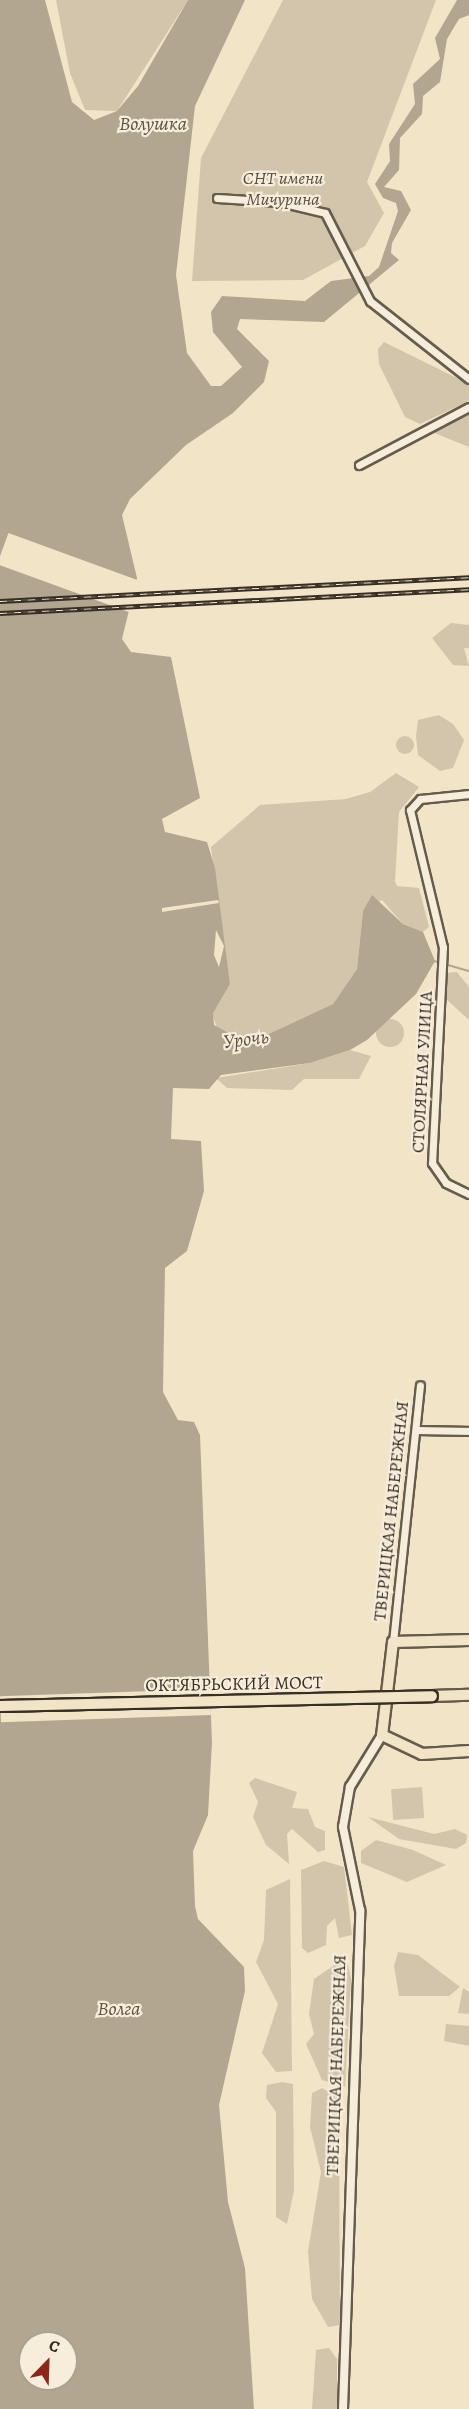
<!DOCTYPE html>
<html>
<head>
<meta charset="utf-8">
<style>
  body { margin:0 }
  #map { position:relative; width:469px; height:2409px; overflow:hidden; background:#f2e4c7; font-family:Alegreya,serif }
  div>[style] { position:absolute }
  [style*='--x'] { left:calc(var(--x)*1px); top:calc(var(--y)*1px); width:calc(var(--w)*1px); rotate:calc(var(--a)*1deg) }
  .green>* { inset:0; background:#d2c5ab; transform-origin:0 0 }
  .round { border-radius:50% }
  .water>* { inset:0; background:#b2a690 }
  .pier>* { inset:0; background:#f2e4c7; transform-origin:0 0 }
  .stream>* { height:2px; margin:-1px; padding:0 1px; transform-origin:1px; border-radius:1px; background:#b2a690 }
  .roads { filter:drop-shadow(2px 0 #665c4d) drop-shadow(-2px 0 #665c4d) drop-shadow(0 2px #665c4d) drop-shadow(0 -2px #665c4d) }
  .minor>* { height:7px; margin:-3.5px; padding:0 3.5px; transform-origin:3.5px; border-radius:3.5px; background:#f7eddb }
  .tertiary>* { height:8px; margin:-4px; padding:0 4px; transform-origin:4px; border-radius:4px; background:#f7eddb }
  .primary>* { height:10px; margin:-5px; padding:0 5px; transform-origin:5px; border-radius:5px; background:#f2e4c7 }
  .rail>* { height:4.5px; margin-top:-2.25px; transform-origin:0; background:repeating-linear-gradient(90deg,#f7eddb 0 7px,#372e24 0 14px); box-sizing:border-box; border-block:2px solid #372e24 }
  .bridges { filter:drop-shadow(2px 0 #372e24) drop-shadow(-2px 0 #372e24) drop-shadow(0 2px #372e24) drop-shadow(0 -2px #372e24) }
  .primary-bridge>* { height:10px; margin:-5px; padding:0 5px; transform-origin:5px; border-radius:5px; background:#f2e4c7 }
  span { translate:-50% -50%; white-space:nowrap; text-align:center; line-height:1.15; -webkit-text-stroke:4.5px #f7eddb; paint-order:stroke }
  .park-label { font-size:18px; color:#564c3f; font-style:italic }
  .street-label { font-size:18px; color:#372e24 }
  .water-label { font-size:20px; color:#5c5244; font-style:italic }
  .north { position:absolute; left:18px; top:2331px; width:60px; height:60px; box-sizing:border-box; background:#f7eddb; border:2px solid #aaa192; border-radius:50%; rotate:23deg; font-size:16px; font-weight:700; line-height:24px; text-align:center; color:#372e24 }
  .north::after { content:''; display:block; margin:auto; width:21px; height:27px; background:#8f2418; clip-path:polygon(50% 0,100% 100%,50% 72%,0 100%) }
</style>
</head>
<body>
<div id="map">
  <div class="green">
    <div style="clip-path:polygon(56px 0,188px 0,117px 111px,85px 110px,70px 73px)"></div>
    <div style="clip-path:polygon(283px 0,436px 0,367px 182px,384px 213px,365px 246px,303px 280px,192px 281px,201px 158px)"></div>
    <div style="clip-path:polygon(384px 342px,469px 384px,469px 401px,420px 424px,405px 417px,379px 364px,378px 349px)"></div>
    <div style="clip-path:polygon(469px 412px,469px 447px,432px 432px)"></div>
    <div style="clip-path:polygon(451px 623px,469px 625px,469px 648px,464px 648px,469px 666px,453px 665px,432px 638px)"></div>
    <div style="clip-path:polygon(439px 715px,453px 724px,464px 740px,453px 768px,440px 771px,418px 755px,416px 736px,418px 720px)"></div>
    <div class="round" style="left:396px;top:736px;width:18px;height:18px"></div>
    <div style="clip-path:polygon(396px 773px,419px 787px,399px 812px,395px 881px,397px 886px,419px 888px,429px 927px,423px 932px,403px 924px,382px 900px,363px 911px,357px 969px,333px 1004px,260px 1038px,236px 1037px,217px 1028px,212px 1013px,230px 984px,211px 847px,260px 805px,346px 799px,370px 792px)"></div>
    <div style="clip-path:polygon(457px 972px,469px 987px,469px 1020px,445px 998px,446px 973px)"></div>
    <div class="round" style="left:376px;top:1019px;width:28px;height:28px"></div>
    <div style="clip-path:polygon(350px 1050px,371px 1056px,359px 1079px,304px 1079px,292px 1090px,227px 1088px,216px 1078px,310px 1063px)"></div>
    <div style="clip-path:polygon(255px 1778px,297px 1792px,292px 1808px,308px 1809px,315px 1827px,325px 1831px,325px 1850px,318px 1852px,292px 1829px,287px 1834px,289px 1864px,266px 1845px,253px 1817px,258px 1802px,249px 1783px)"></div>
    <div style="left:422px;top:1787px;width:31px;height:31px;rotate:86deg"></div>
    <div style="clip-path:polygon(368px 1817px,434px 1834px,455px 1829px,467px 1835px,466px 1843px,456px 1849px,399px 1839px)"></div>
    <div style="clip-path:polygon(376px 1840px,413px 1850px,446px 1865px,407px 1882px,361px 1863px,361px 1851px)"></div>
    <div style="clip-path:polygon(324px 1861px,344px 1867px,352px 1935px,339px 1938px,335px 1918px,327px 1926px,326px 1945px,308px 1953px,302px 1948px,301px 1870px)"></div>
    <div style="clip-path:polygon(290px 1879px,292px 2071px,276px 2072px,262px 2053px,278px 2004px,256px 1962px,264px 1940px,266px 1890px)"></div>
    <div style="clip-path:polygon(398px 1952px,418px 1955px,460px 1987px,449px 1996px,399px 1996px,394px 1966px)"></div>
    <div style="clip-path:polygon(339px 1962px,348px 1964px,351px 1979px,345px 2087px,322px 2080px,306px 2044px,314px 2034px,309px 2014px,314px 1979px)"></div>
    <div style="clip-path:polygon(463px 1988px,469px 1992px,469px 2014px,458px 2013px)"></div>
    <div style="clip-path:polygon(446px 2024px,469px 2026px,469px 2046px,444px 2041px)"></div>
    <div style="clip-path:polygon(282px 2082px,293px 2084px,294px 2191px,287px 2224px,276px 2217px,276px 2112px,266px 2098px,267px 2085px)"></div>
    <div style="clip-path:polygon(322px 2088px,339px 2098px,340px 2325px,328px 2327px,312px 2299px,308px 2251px,321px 2172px,310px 2127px,312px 2093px)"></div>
    <div style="clip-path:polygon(329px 2348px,337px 2359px,337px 2409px,312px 2409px,316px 2350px)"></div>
  </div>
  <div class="water">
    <div style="clip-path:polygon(evenodd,0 0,45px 0,72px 102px,94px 120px,117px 111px,138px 86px,188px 0,245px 0,195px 106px,176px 275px,187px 353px,211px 386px,221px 386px,242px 367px,213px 332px,211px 312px,222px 296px,305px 301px,331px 281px,369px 276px,379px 267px,398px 211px,396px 203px,383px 198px,375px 184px,390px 161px,389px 144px,415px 104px,413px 84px,440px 59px,435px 38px,457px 0,469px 0,469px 15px,459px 19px,447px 39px,440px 82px,423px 96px,422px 114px,400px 138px,399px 170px,384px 187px,401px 191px,411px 210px,392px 243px,391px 253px,399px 260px,324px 322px,240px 319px,237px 329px,269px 361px,264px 382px,233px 413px,186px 445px,130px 499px,122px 515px,137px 578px,122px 639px,131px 652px,171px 657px,200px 798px,162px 819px,165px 832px,207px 842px,215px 868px,230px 984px,213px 1013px,214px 1025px,236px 1037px,260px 1038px,333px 1004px,357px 969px,363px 911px,372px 895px,403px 924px,423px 932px,435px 961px,416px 994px,367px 1040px,350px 1050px,310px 1063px,221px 1075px,209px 1089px,173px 1088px,171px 1139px,201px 1141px,204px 1191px,187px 1251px,165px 1268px,163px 1392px,178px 1420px,194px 1422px,200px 1435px,212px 1742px,208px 1815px,193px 1851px,195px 1906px,198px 1919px,244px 1967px,245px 1991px,219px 2105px,228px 2202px,245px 2268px,254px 2409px,0 2409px,0 0,30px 2343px,66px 2343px,66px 2379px,30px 2379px,30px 2343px)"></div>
  </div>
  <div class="pier">
    <div style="left:140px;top:581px;width:33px;height:140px;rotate:110deg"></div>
    <div style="clip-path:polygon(218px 900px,219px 903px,162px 912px,162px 908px)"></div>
    <div style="clip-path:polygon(216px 930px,224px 946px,219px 967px,214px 955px)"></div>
    <div style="left:210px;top:1689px;width:26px;height:210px;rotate:88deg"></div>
  </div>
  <div class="stream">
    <div style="--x:434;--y:961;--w:36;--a:16"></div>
  </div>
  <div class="roads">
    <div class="minor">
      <div style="--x:217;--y:198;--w:63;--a:3.6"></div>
      <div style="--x:280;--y:202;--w:46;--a:13.7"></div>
      <div style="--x:325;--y:213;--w:99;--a:62.9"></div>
      <div style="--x:370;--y:301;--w:126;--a:38.2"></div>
      <div style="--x:359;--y:465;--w:124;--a:-27.8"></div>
      <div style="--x:469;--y:794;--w:49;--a:174.2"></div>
      <div style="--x:420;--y:799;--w:15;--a:132"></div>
      <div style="--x:410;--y:810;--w:141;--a:76.5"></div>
      <div style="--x:443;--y:947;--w:216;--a:92.9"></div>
      <div style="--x:432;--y:1163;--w:24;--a:55"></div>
      <div style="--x:446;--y:1183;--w:25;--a:26"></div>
      <div style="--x:419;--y:1430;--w:50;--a:1.1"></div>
      <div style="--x:393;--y:1642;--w:258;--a:-84"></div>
    </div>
    <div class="tertiary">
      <div style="--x:343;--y:2409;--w:499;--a:-88"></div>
      <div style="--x:360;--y:1910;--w:85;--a:-101.6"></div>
      <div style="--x:343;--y:1827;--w:41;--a:-80.1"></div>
      <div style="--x:350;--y:1787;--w:61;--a:-58.4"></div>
    </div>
    <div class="primary">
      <div style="--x:469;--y:1640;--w:76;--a:178.5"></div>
      <div style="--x:393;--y:1642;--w:94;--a:96.7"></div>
      <div style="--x:382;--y:1735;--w:44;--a:25.4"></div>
      <div style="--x:422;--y:1754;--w:47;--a:-3.7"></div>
      <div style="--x:432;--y:1696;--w:37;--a:-2"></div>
    </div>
  </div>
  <div class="rail">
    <div style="--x:0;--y:601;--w:470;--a:-2.9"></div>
    <div style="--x:0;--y:613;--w:470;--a:-2.9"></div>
  </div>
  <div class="bridges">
    <div class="primary-bridge">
      <div style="--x:0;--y:1706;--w:432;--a:-1.3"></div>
    </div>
  </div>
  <div class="park-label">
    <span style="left:283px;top:189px">СНТ имени<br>Мичурина</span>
  </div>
  <div class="street-label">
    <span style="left:422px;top:1072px;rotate:-87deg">СТОЛЯРНАЯ УЛИЦА</span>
    <span style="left:391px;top:1511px;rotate:-84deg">ТВЕРИЦКАЯ НАБЕРЕЖНАЯ</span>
    <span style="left:234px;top:1684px;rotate:-1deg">ОКТЯБРЬСКИЙ МОСТ</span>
    <span style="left:336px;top:2065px;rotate:-88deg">ТВЕРИЦКАЯ НАБЕРЕЖНАЯ</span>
  </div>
  <div class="water-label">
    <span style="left:153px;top:123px">Волушка</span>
    <span style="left:246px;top:1039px;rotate:-7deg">Урочь</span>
    <span style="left:119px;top:2008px">Волга</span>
  </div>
  <div class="north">С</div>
</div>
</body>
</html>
